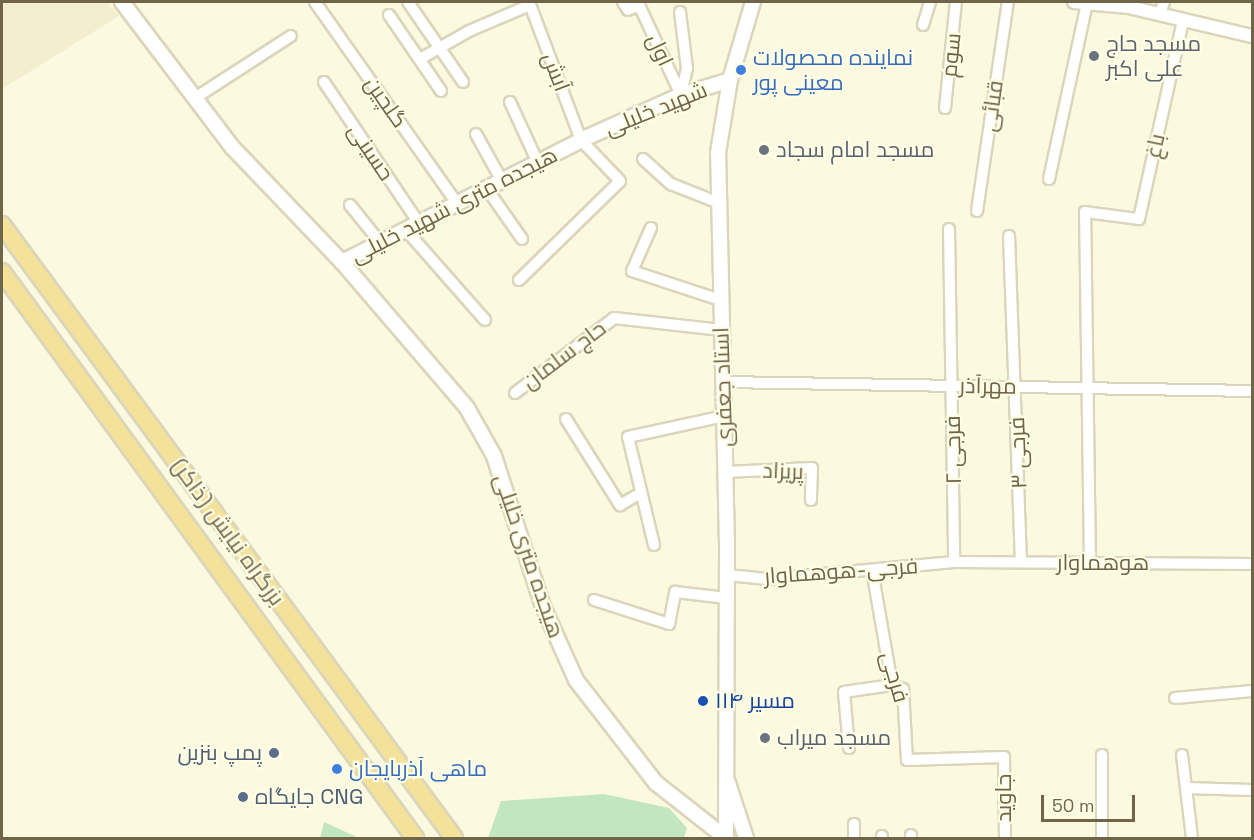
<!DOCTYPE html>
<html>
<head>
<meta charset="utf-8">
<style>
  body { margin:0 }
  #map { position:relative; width:1254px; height:840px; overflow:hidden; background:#fbf9e0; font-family:"Space Grotesk",Cairo,sans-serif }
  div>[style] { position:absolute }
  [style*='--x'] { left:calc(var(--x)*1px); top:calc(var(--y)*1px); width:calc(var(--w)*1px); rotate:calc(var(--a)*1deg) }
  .residential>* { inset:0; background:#f2eecf }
  .green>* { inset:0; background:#c2e7c0 }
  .roads { filter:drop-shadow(2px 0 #dbd5ba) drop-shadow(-2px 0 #dbd5ba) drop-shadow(0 2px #dbd5ba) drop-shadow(0 -2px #dbd5ba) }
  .minor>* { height:10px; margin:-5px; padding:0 5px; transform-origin:5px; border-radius:5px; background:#fff }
  .tertiary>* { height:12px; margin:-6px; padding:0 6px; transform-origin:6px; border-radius:6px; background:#fff }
  .secondary>* { height:14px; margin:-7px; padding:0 7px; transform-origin:7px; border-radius:7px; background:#fff }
  .trunk>* { height:16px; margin:-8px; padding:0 8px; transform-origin:8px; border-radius:8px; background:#f5e29a }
  .dots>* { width:16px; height:16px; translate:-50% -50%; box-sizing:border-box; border:3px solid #fefde5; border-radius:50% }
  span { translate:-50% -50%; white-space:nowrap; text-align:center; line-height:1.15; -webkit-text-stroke:4.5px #fefde5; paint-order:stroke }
  .worship-label { font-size:22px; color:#5b616d }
  .left { translate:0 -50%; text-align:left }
  .street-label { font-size:22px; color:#706449 }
  .shop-label { font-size:22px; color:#366cbe }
  .transit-label { font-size:22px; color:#164399 }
  .service-label { font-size:22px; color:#4e5e75 }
  .right { translate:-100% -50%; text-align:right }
  .frame { position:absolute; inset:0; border:3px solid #706449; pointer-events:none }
  .scale { position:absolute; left:1041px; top:795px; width:94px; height:27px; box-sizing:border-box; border:3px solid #706449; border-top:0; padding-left:8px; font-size:18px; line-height:21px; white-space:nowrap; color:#706449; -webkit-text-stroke:4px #fefde5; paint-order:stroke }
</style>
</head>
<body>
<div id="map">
  <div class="residential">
    <div style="clip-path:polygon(2px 2px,107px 2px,119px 16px,2px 89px)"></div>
  </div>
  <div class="green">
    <div style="clip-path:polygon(604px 794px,669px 808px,687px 828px,684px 838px,488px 838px,501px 801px)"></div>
    <div style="clip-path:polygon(324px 822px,359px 838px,320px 838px)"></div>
  </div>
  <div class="roads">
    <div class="minor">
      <div style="--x:315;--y:2;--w:246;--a:54.8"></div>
      <div style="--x:408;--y:2;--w:97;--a:55.5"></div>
      <div style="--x:623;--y:2;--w:9;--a:58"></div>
      <div style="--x:628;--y:10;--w:12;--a:-24"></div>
      <div style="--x:639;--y:5;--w:99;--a:65"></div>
      <div style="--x:680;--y:12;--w:56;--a:82.9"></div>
      <div style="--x:687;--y:68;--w:28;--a:103"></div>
      <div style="--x:1160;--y:14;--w:13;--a:-72"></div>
      <div style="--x:389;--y:15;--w:92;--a:55.6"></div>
      <div style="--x:923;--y:25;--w:24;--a:-73"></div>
      <div style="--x:420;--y:59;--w:56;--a:-29.7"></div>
      <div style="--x:469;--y:31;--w:66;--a:-23.1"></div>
      <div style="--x:324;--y:82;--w:169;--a:56.1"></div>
      <div style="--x:195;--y:98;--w:114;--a:-32.9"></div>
      <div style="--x:510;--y:102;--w:67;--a:65.3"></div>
      <div style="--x:945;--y:108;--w:107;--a:-84.1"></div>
      <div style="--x:476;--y:134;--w:54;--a:61"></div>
      <div style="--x:643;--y:159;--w:38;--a:42"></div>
      <div style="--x:671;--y:184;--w:52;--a:21.6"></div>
      <div style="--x:1049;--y:179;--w:180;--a:-77.8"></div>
      <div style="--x:487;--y:189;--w:61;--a:55"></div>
      <div style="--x:350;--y:205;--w:46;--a:51.1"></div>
      <div style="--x:977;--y:211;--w:211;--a:-81.6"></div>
      <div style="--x:651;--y:228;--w:47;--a:113.8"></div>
      <div style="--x:632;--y:271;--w:93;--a:18.2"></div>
      <div style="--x:405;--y:229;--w:121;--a:48.7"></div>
      <div style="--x:949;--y:229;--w:333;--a:89.1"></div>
      <div style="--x:1009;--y:236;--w:326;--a:87.9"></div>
      <div style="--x:519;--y:280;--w:141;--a:-44.4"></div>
      <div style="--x:620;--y:181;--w:57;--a:-133.6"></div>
      <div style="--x:581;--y:140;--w:147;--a:-110.6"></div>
      <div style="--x:723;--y:382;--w:529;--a:0.97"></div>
      <div style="--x:515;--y:393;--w:124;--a:-37.1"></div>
      <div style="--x:614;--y:318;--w:108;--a:6.4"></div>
      <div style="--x:566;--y:419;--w:102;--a:57.9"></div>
      <div style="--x:620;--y:505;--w:24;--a:-30"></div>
      <div style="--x:725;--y:472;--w:87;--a:-2.6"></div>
      <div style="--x:812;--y:468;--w:32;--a:92"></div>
      <div style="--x:654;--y:545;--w:111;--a:-103.5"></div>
      <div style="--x:628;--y:437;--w:98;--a:-12.3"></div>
      <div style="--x:1090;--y:563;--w:351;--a:-90.8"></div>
      <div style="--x:1085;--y:212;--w:54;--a:7.4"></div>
      <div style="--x:1139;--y:219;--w:204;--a:-77.5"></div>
      <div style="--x:872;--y:570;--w:117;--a:80.1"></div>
      <div style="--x:892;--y:685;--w:12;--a:20"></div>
      <div style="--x:903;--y:689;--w:71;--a:86.8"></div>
      <div style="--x:907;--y:760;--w:97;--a:-1.8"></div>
      <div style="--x:1004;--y:757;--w:81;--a:89.3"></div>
      <div style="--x:727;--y:575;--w:41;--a:5.6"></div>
      <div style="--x:768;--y:579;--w:187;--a:-5.2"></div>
      <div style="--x:954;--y:562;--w:298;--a:0.4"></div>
      <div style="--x:594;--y:600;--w:79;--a:17.7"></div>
      <div style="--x:669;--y:624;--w:33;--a:-79"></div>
      <div style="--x:675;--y:592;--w:52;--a:6.6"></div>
      <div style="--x:1175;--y:698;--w:77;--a:-5.2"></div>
      <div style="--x:849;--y:748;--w:56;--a:-95.1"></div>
      <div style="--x:844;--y:692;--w:49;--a:-8.3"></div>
      <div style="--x:1102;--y:755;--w:83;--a:90"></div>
      <div style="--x:1182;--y:755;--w:84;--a:83.1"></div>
      <div style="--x:1186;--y:788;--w:66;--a:1.7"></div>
      <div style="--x:854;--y:824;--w:14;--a:90"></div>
      <div style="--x:911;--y:835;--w:3;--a:90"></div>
      <div style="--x:882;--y:836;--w:2;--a:90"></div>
    </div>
    <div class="tertiary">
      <div style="--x:1074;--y:2;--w:55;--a:5.2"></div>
      <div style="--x:1129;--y:7;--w:126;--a:13.3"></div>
    </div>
    <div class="secondary">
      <div style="--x:122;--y:2;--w:182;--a:52.8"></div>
      <div style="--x:232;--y:147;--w:159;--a:46.3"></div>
      <div style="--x:342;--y:262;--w:192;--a:49.4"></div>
      <div style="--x:467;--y:408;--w:55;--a:60.6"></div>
      <div style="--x:494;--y:456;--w:156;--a:72"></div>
      <div style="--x:542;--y:604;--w:83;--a:65.9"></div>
      <div style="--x:576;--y:680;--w:130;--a:52.2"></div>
      <div style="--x:656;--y:783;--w:89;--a:38.2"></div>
      <div style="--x:342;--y:262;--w:268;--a:-27"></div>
      <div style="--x:581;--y:140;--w:110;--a:-24.2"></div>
      <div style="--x:681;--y:95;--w:51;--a:-17"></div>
      <div style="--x:728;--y:783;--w:58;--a:71.9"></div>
      <div style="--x:726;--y:838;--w:293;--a:-89.8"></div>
      <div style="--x:727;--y:545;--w:392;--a:-91.3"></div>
      <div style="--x:718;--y:153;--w:74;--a:-80.7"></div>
      <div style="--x:730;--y:80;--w:81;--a:-73.6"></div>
    </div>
    <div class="trunk">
      <div style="--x:2;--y:225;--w:762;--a:53.6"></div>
      <div style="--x:2;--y:272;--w:701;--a:53.88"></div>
    </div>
  </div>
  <div class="dots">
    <div style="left:1094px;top:56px;background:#6b7280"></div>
    <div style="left:741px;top:70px;background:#3f7fe0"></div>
    <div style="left:764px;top:150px;background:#6b7280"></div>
    <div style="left:703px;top:701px;background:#1a4fb4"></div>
    <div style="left:765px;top:738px;background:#6b7280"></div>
    <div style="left:274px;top:753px;background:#5c6f8a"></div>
    <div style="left:337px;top:769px;background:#3f7fe0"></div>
    <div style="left:243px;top:797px;background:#5c6f8a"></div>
  </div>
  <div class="worship-label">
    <span class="left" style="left:1106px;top:56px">مسجد حاج<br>علی اکبر</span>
    <span class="left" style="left:776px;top:150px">مسجد امام سجاد</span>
    <span class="left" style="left:777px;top:738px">مسجد میراب</span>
  </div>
  <div class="street-label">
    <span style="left:660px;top:50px;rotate:65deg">اول</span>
    <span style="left:951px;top:55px;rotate:-84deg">سوم</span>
    <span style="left:556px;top:72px;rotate:69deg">آبش</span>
    <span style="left:386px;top:102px;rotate:55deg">گلچین</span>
    <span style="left:992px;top:106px;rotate:-82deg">قبائی</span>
    <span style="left:656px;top:109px;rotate:-22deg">شهید خلیلی</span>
    <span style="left:1155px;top:146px;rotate:-78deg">باغ</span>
    <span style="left:371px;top:152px;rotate:56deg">حسینی</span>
    <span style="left:454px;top:205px;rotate:-27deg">هیجده متری شهید خلیلی</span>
    <span style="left:564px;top:355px;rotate:-37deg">حاج سلمان</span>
    <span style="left:988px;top:386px;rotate:1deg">مهرآذر</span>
    <span style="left:723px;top:387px;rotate:-92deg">استاد جعفری</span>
    <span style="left:953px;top:450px;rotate:-91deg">فرجی ۲</span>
    <span style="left:1018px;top:453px;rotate:-92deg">فرجی ۳</span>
    <span style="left:783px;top:471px;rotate:2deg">پریزاد</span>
    <span style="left:228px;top:532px;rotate:54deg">بزرگراه نیایش (ذاکر)</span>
    <span style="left:529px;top:556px;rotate:71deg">هیجده متری خلیلی</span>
    <span style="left:1103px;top:563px">هوهماوار</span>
    <span style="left:841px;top:571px;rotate:-4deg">فرجی-هوهماوار</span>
    <span style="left:895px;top:677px;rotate:74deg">فرجی</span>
    <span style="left:1004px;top:798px;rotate:-90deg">جاوید</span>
  </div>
  <div class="shop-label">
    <span class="left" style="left:753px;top:70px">نماینده محصولات<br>معینی پور</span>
    <span class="left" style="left:349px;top:769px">ماهی آذربایجان</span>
  </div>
  <div class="transit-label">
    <span class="left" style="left:715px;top:701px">مسیر ۱۱۴</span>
  </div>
  <div class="service-label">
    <span class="right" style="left:262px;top:753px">پمپ بنزین</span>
    <span class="left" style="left:255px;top:797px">جایگاه CNG</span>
  </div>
  <div class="frame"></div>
  <div class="scale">50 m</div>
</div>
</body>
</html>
